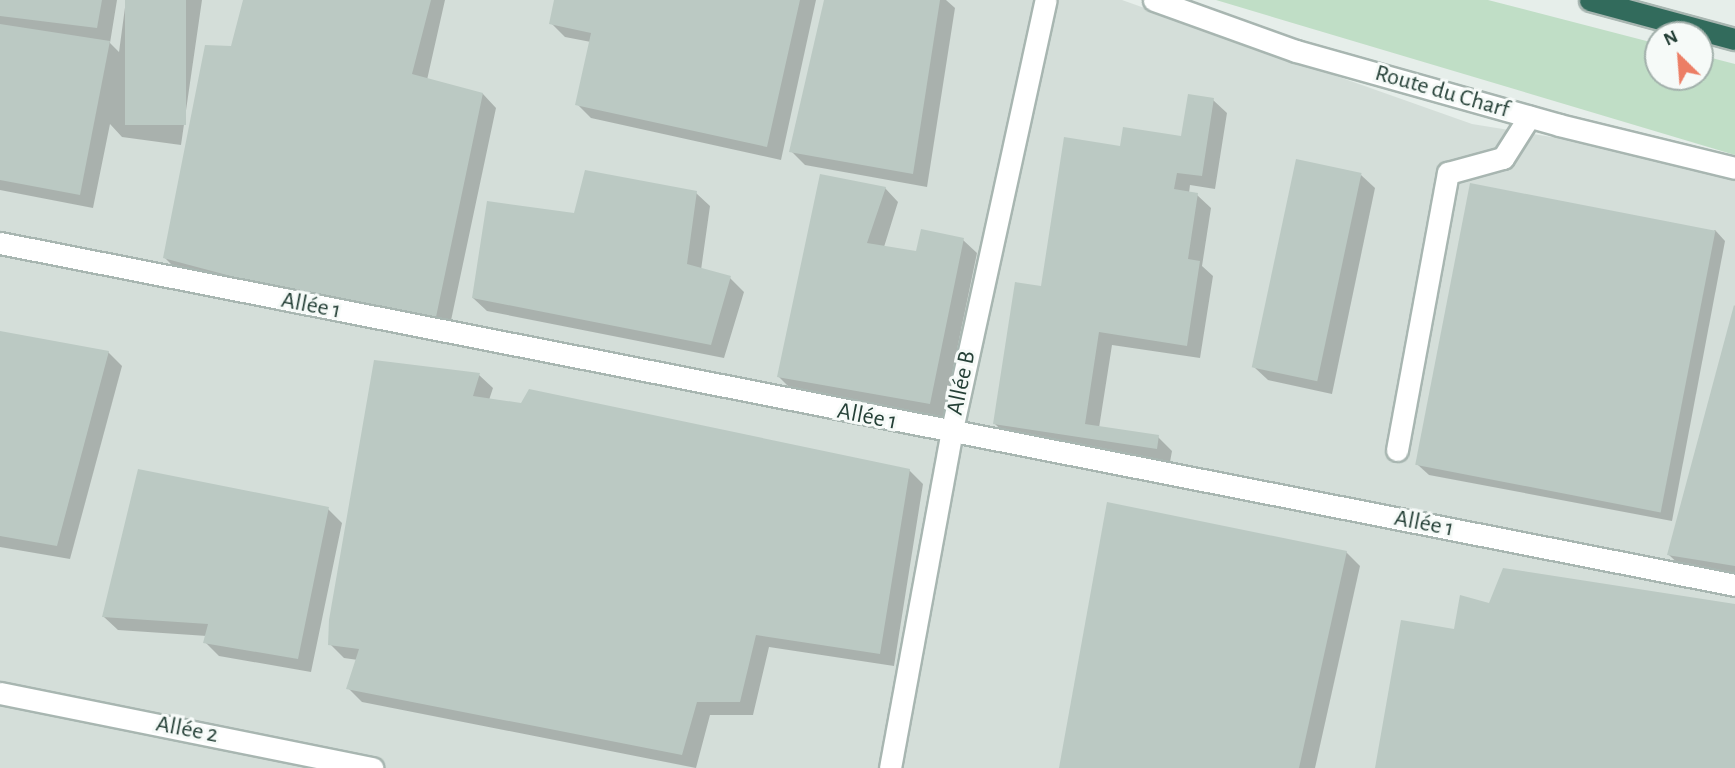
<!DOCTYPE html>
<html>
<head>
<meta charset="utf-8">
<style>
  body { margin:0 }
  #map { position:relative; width:1735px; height:768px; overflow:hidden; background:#e6eeea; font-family:"Alegreya Sans",sans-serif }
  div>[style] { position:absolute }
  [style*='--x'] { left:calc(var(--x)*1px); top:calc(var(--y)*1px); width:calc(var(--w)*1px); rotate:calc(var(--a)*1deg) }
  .built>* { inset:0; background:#d4ded9 }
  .green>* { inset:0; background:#c0dec6 }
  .shadow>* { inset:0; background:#0003 }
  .building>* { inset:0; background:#bbc9c3; transform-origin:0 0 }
  .roads { filter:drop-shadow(2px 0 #a8b6b1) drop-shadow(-2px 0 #a8b6b1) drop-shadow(0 2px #a8b6b1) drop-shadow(0 -2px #a8b6b1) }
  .minor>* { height:21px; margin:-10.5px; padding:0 10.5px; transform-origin:10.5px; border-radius:10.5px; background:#fff }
  .highway>* { height:21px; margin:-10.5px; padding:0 10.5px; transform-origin:10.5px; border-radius:10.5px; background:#326b5c }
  span { translate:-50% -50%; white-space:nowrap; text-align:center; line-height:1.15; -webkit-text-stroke:6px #f6faf8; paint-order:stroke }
  .street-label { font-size:24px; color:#254037 }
  .north { position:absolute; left:1644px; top:21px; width:70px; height:70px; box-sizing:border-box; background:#f6faf8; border:2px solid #a2b0ab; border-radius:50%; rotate:335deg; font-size:19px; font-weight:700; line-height:28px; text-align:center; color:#254037 }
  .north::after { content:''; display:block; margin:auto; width:24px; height:32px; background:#ec7e65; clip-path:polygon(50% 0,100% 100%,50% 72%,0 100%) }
</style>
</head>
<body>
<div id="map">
  <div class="built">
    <div style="clip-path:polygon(0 0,1122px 0,1472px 124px,1735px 167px,1735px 768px,0 768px)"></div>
  </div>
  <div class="green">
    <div style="clip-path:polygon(1216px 0,1488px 0,1658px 44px,1658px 77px,1700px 77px,1700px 55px,1735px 64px,1735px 155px)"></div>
  </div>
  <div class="shadow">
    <div style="clip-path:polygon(0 0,117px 0,110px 43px,119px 52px,126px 0,202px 0,181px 145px,122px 137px,110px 124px,93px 208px,0 190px)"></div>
    <div style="clip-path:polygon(244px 0,445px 0,427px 80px,483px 94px,496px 108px,449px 330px,178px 271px,164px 257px,233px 48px)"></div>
    <div style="clip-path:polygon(556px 0,816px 0,781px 160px,591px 118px,577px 104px,591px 42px,565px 37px,551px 23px)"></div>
    <div style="clip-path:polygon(825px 0,946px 0,955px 8px,927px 187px,805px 165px,791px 151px)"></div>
    <div style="clip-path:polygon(1213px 100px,1227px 113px,1215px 189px,1190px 185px,1189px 193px,1197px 195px,1211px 208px,1202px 266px,1213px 276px,1200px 358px,1112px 345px,1099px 428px,1158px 437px,1172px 451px,1170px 462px,1009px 437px,995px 424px,1042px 288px,1121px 148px,1183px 138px)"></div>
    <div style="clip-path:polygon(1361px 175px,1375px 188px,1332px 394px,1268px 380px,1254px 367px)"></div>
    <div style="clip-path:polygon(885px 188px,898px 202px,884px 247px,917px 253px,963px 240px,977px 253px,943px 417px,793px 391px,779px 377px)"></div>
    <div style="clip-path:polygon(696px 193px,710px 206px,701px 270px,730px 278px,744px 292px,724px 358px,487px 311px,473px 298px,575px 215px)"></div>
    <div style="clip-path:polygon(1715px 230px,1725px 241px,1672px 521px,1429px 475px,1418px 465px)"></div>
    <div style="clip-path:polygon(1735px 309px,1735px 576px,1683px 568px,1669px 555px)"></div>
    <div style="clip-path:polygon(0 333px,108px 352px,122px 366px,70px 559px,0 547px)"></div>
    <div style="clip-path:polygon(479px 375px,493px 388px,489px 400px,909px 470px,923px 484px,894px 666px,769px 647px,753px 715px,710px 715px,696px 768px,362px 702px,348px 688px,358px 660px,344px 658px,330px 644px)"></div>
    <div style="clip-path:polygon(328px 509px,342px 523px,311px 672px,219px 656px,205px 642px,207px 636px,118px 630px,104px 617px)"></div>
    <div style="clip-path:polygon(1346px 552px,1360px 566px,1315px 768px,1061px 768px)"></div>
  </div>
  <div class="building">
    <div style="clip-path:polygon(0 0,102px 0,97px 28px,0 16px)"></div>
    <div style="left:125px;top:0;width:61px;height:125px"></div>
    <div style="clip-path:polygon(243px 0,431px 0,412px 74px,483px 93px,436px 317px,298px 294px,163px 258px,205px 45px,231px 46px)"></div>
    <div style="clip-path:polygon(554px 0,800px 0,767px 147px,575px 105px,591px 33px,549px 24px)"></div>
    <div style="clip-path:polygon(824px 0,940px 0,913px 174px,789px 152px)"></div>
    <div style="clip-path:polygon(0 24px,110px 41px,80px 195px,0 180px)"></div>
    <div style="clip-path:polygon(1188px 94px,1214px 98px,1202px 176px,1177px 173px,1174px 189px,1198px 193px,1188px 259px,1200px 261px,1187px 346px,1099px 332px,1085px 424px,1159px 435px,1157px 449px,993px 424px,1015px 282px,1041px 286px,1064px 137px,1120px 146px,1123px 127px,1181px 136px)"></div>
    <div style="left:1296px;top:159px;width:67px;height:213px;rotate:12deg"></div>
    <div style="clip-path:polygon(585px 170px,697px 191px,687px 264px,731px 276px,711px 345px,472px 298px,487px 201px,574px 213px)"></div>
    <div style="clip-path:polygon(820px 174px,886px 187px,867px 243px,916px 251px,921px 229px,964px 238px,930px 404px,777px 377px)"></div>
    <div style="left:1470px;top:183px;width:250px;height:287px;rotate:11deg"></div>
    <div style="clip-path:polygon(1734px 305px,1735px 306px,1735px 566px,1667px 555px)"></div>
    <div style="clip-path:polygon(0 331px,109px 351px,57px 546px,0 536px)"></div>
    <div style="clip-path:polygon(374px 360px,480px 373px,473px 396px,521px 403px,529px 389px,910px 469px,880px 654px,756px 635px,740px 702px,697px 702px,682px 755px,346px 689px,359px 649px,328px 645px,329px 620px)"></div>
    <div style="clip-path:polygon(138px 469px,329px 507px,298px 659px,203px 643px,208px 624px,102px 617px)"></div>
    <div style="clip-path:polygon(1107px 502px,1347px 551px,1299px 768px,1059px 768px)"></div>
    <div style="clip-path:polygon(1503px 568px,1735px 604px,1735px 768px,1375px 768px,1401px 620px,1454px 629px,1460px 595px,1489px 603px)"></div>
  </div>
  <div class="roads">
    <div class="minor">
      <div style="--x:1154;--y:0;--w:151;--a:19.8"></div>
      <div style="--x:1296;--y:51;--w:273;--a:15.7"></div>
      <div style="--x:1559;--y:125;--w:181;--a:13.7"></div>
      <div style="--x:0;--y:243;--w:1768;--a:11.15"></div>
      <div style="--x:1397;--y:450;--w:282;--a:-79.6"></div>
      <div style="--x:1448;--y:173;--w:57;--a:-15.3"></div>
      <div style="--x:1503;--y:158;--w:49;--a:-57.6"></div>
      <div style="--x:0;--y:693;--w:380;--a:11.4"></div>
      <div style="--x:890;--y:768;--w:340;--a:-79.6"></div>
      <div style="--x:951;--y:434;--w:444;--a:-77.7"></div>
    </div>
    <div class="highway">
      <div style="--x:1590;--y:0;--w:150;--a:15.1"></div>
    </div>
  </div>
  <div class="street-label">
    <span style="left:1442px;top:92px;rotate:16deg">Route du Charf</span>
    <span style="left:311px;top:306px;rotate:11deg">Allée 1</span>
    <span style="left:962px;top:383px;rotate:-78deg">Allée B</span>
    <span style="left:867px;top:417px;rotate:11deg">Allée 1</span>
    <span style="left:1424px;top:524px;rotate:11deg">Allée 1</span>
    <span style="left:187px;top:730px;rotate:11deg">Allée 2</span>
  </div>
  <div class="north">N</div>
</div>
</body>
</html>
